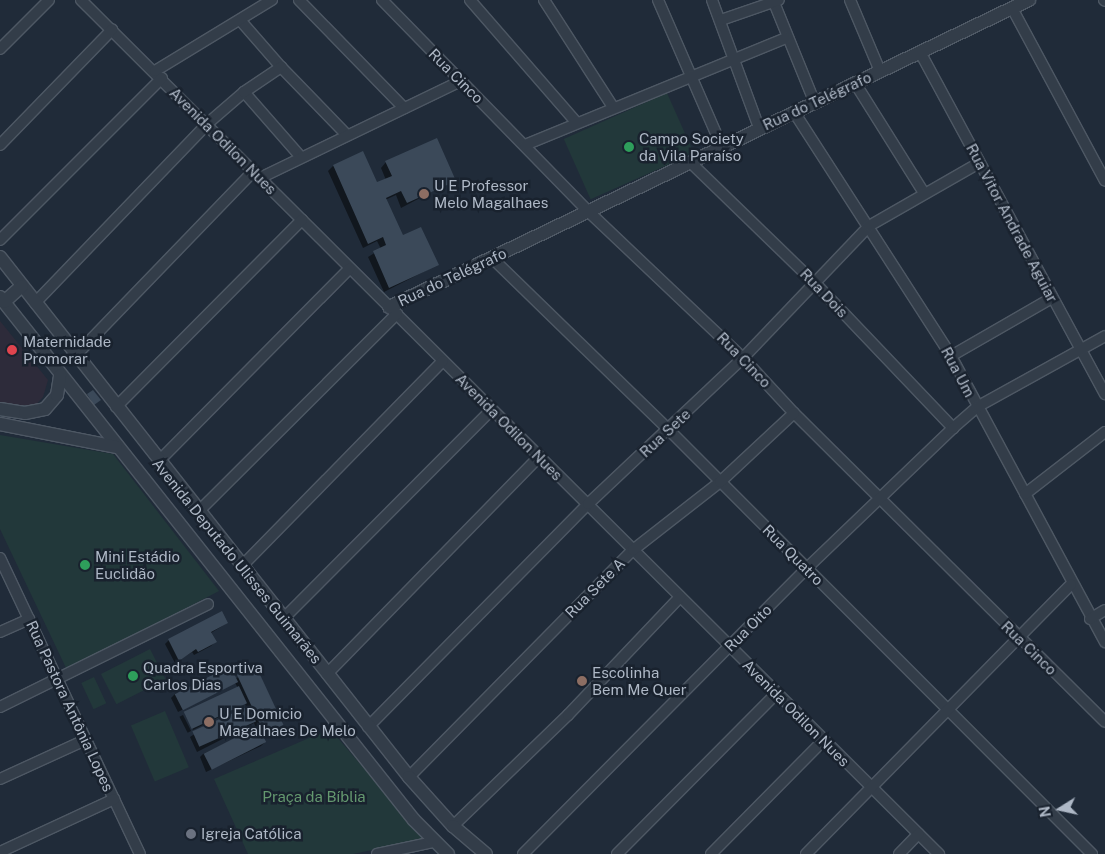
<!DOCTYPE html>
<html>
<head>
<meta charset="utf-8">
<style>
  body { margin:0 }
  #map { position:relative; width:1105px; height:854px; overflow:hidden; background:#202b39; font-family:"Public Sans",sans-serif }
  div>[style] { position:absolute }
  [style*='--x'] { left:calc(var(--x)*1px); top:calc(var(--y)*1px); width:calc(var(--w)*1px); rotate:calc(var(--a)*1deg) }
  .medical>* { inset:0; background:#2d2b3a }
  .green>* { inset:0; background:#22383a; transform-origin:0 0 }
  .shadow>* { inset:0; background:#0007; transform-origin:0 0 }
  .building>* { inset:0; background:#3b4959; transform-origin:0 0 }
  .roads { filter:drop-shadow(1px 0 #4e5864) drop-shadow(-1px 0 #4e5864) drop-shadow(0 1px #4e5864) drop-shadow(0 -1px #4e5864) }
  .minor>* { height:10px; margin:-5px; padding:0 5px; transform-origin:5px; border-radius:5px; background:#333d49 }
  .tertiary>* { height:12px; margin:-6px; padding:0 6px; transform-origin:6px; border-radius:6px; background:#333d49 }
  .dots>* { width:14px; height:14px; translate:-50% -50%; box-sizing:border-box; border:2px solid #19222e; border-radius:50% }
  span { translate:-50% -50%; white-space:nowrap; text-align:center; line-height:1.15; -webkit-text-stroke:5px #19222e; paint-order:stroke }
  .street-label { font-size:15px; color:#aeb8c6 }
  .poi-label { font-size:15px; color:#aeb8c6 }
  .left { translate:0 -50%; text-align:left }
  .park-label { font-size:15px; color:#64986f }
  .north { position:absolute; left:1035px; top:784px; width:50px; height:50px; -webkit-text-stroke:4px #19222e; paint-order:stroke; rotate:260deg; font-size:14px; font-weight:700; line-height:20px; text-align:center; color:#aeb8c6 }
  .north::after { content:''; display:block; margin:auto; width:18px; height:22px; background:#aeb8c6; clip-path:polygon(50% 0,100% 100%,50% 72%,0 100%) }
</style>
</head>
<body>
<div id="map">
  <div class="medical">
    <div style="clip-path:polygon(0 321px,48px 380px,43px 397px,34px 407px,0 402px)"></div>
  </div>
  <div class="green">
    <div style="left:667px;top:93px;width:66px;height:113px;rotate:66deg"></div>
    <div style="clip-path:polygon(0 435px,113px 454px,219px 591px,67px 670px,0 529px)"></div>
    <div style="left:150px;top:649px;width:34px;height:55px;rotate:63deg"></div>
    <div style="left:94px;top:677px;width:29px;height:14px;rotate:65deg"></div>
    <div style="left:165px;top:711px;width:61px;height:37px;rotate:67deg"></div>
    <div style="clip-path:polygon(330px 729px,425px 839px,353px 854px,248px 854px,214px 779px)"></div>
  </div>
  <div class="shadow">
    <div style="clip-path:polygon(386px 162px,454px 180px,401px 208px,396px 195px,385px 200px,402px 237px,437px 265px,384px 292px,368px 257px,381px 249px,377px 241px,363px 248px,328px 171px,333px 166px,376px 184px,386px 180px,381px 168px)"></div>
    <div style="clip-path:polygon(227px 623px,211px 633px,215px 642px,211px 646px,194px 655px,192px 652px,175px 663px,165px 644px,169px 640px)"></div>
    <div style="clip-path:polygon(255px 668px,282px 725px,262px 737px,265px 742px,261px 746px,206px 772px,200px 757px,203px 754px,256px 728px,254px 723px,197px 752px,190px 737px,193px 735px,247px 708px,245px 704px,193px 730px,185px 714px,238px 688px,235px 683px,178px 712px,171px 698px,175px 694px,235px 679px)"></div>
    <div style="left:183px;top:715px;width:18px;height:4px;rotate:63deg"></div>
  </div>
  <div class="building">
    <div style="clip-path:polygon(437px 138px,456px 181px,407px 203px,401px 191px,386px 198px,403px 235px,421px 227px,439px 265px,389px 288px,373px 251px,386px 245px,383px 237px,368px 244px,333px 165px,363px 151px,377px 182px,392px 176px,385px 161px)"></div>
    <div style="clip-path:polygon(93px 390px,101px 400px,94px 405px,87px 394px)"></div>
    <div style="clip-path:polygon(222px 611px,228px 623px,211px 632px,217px 642px,198px 652px,196px 649px,179px 661px,168px 639px)"></div>
    <div style="left:230px;top:666px;width:18px;height:62px;rotate:63deg"></div>
    <div style="left:256px;top:666px;width:65px;height:21px;rotate:65deg"></div>
    <div style="left:239px;top:686px;width:19px;height:61px;rotate:65deg"></div>
    <div style="left:249px;top:706px;width:17px;height:62px;rotate:66deg"></div>
    <div style="left:258px;top:726px;width:18px;height:61px;rotate:63deg"></div>
  </div>
  <div class="roads">
    <div class="minor">
      <div style="--x:81;--y:0;--w:1211;--a:44.87"></div>
      <div style="--x:299;--y:0;--w:151;--a:45.8"></div>
      <div style="--x:382;--y:0;--w:298;--a:45.7"></div>
      <div style="--x:590;--y:213;--w:211;--a:43.5"></div>
      <div style="--x:743;--y:358;--w:75;--a:47.2"></div>
      <div style="--x:794;--y:413;--w:438;--a:44.8"></div>
      <div style="--x:470;--y:0;--w:162;--a:49"></div>
      <div style="--x:544;--y:0;--w:127;--a:57.2"></div>
      <div style="--x:658;--y:0;--w:160;--a:66.5"></div>
      <div style="--x:712;--y:0;--w:136;--a:69.8"></div>
      <div style="--x:773;--y:0;--w:109;--a:67.9"></div>
      <div style="--x:850;--y:0;--w:77;--a:67.1"></div>
      <div style="--x:1104;--y:0;--w:1;--a:45"></div>
      <div style="--x:1012;--y:8;--w:196;--a:61.7"></div>
      <div style="--x:240;--y:20;--w:62;--a:48.9"></div>
      <div style="--x:281;--y:67;--w:95;--a:45.9"></div>
      <div style="--x:721;--y:20;--w:61;--a:-19"></div>
      <div style="--x:0;--y:49;--w:69;--a:-45"></div>
      <div style="--x:920;--y:52;--w:389;--a:61.6"></div>
      <div style="--x:155;--y:71;--w:137;--a:-31.3"></div>
      <div style="--x:855;--y:83;--w:130;--a:57.9"></div>
      <div style="--x:244;--y:92;--w:86;--a:48.8"></div>
      <div style="--x:794;--y:112;--w:290;--a:57.2"></div>
      <div style="--x:951;--y:356;--w:325;--a:61.7"></div>
      <div style="--x:0;--y:145;--w:161;--a:-45.8"></div>
      <div style="--x:525;--y:145;--w:282;--a:-22.3"></div>
      <div style="--x:691;--y:163;--w:171;--a:44.1"></div>
      <div style="--x:814;--y:282;--w:202;--a:46.4"></div>
      <div style="--x:260;--y:178;--w:223;--a:-25.8"></div>
      <div style="--x:0;--y:240;--w:229;--a:-45"></div>
      <div style="--x:492;--y:258;--w:247;--a:44.2"></div>
      <div style="--x:669;--y:430;--w:599;--a:45.07"></div>
      <div style="--x:35;--y:303;--w:248;--a:-46.1"></div>
      <div style="--x:207;--y:124;--w:49;--a:-40.9"></div>
      <div style="--x:244;--y:92;--w:45;--a:-34"></div>
      <div style="--x:76;--y:355;--w:255;--a:-46"></div>
      <div style="--x:951;--y:356;--w:116;--a:-29.9"></div>
      <div style="--x:116;--y:407;--w:264;--a:-45.2"></div>
      <div style="--x:158;--y:462;--w:272;--a:-45.3"></div>
      <div style="--x:1025;--y:494;--w:101;--a:-37.8"></div>
      <div style="--x:198;--y:512;--w:281;--a:-44.9"></div>
      <div style="--x:0;--y:558;--w:327;--a:64.7"></div>
      <div style="--x:242;--y:566;--w:287;--a:-45.6"></div>
      <div style="--x:283;--y:619;--w:296;--a:-45.1"></div>
      <div style="--x:1090;--y:619;--w:17;--a:-31"></div>
      <div style="--x:0;--y:632;--w:32;--a:-24"></div>
      <div style="--x:327;--y:674;--w:303;--a:-45.7"></div>
      <div style="--x:0;--y:707;--w:232;--a:-26.3"></div>
      <div style="--x:368;--y:727;--w:313;--a:-45.4"></div>
      <div style="--x:588;--y:504;--w:213;--a:-43.3"></div>
      <div style="--x:743;--y:358;--w:182;--a:-46.3"></div>
      <div style="--x:869;--y:226;--w:127;--a:-29.8"></div>
      <div style="--x:409;--y:777;--w:319;--a:-45.4"></div>
      <div style="--x:633;--y:550;--w:110;--a:-38"></div>
      <div style="--x:720;--y:482;--w:101;--a:-43"></div>
      <div style="--x:0;--y:779;--w:94;--a:-24.6"></div>
      <div style="--x:453;--y:826;--w:160;--a:-44"></div>
      <div style="--x:568;--y:715;--w:163;--a:-46.5"></div>
      <div style="--x:0;--y:852;--w:126;--a:-24.9"></div>
      <div style="--x:377;--y:854;--w:57;--a:-12.1"></div>
      <div style="--x:523;--y:854;--w:402;--a:-45.2"></div>
      <div style="--x:806;--y:569;--w:204;--a:-43.8"></div>
      <div style="--x:953;--y:428;--w:32;--a:-41"></div>
      <div style="--x:977;--y:407;--w:146;--a:-29"></div>
      <div style="--x:617;--y:854;--w:227;--a:-45.2"></div>
      <div style="--x:711;--y:854;--w:161;--a:-45.3"></div>
      <div style="--x:806;--y:854;--w:378;--a:-45.5"></div>
      <div style="--x:899;--y:854;--w:28;--a:-46"></div>
    </div>
    <div class="tertiary">
      <div style="--x:0;--y:257;--w:662;--a:51.81"></div>
      <div style="--x:409;--y:777;--w:66;--a:48.1"></div>
      <div style="--x:453;--y:826;--w:43;--a:40.3"></div>
      <div style="--x:0;--y:297;--w:667;--a:51.64"></div>
      <div style="--x:414;--y:820;--w:48;--a:45"></div>
      <div style="--x:4;--y:302;--w:24;--a:-42"></div>
      <div style="--x:389;--y:307;--w:710;--a:-25.63"></div>
      <div style="--x:0;--y:409;--w:25;--a:9"></div>
      <div style="--x:25;--y:413;--w:20;--a:-11"></div>
      <div style="--x:45;--y:409;--w:18;--a:-49"></div>
      <div style="--x:57;--y:395;--w:20;--a:-81"></div>
      <div style="--x:0;--y:424;--w:118;--a:11.2"></div>
    </div>
  </div>
  <div class="dots">
    <div style="left:629px;top:147px;background:#2e9e5b"></div>
    <div style="left:424px;top:194px;background:#8d6e63"></div>
    <div style="left:12px;top:350px;background:#e0444e"></div>
    <div style="left:85px;top:565px;background:#2e9e5b"></div>
    <div style="left:133px;top:676px;background:#2e9e5b"></div>
    <div style="left:582px;top:681px;background:#8d6e63"></div>
    <div style="left:209px;top:722px;background:#8d6e63"></div>
    <div style="left:191px;top:834px;background:#6b7280"></div>
  </div>
  <div class="street-label">
    <span style="left:456px;top:76px;rotate:45deg">Rua Cinco</span>
    <span style="left:817px;top:101px;rotate:-25deg">Rua do Telégrafo</span>
    <span style="left:223px;top:141px;rotate:45deg">Avenida Odilon Nues</span>
    <span style="left:1012px;top:223px;rotate:62deg">Rua Vitor Andrade Aguiar</span>
    <span style="left:452px;top:277px;rotate:-25deg">Rua do Telégrafo</span>
    <span style="left:824px;top:293px;rotate:46deg">Rua Dois</span>
    <span style="left:744px;top:360px;rotate:46deg">Rua Cinco</span>
    <span style="left:958px;top:372px;rotate:62deg">Rua Um</span>
    <span style="left:509px;top:427px;rotate:45deg">Avenida Odilon Nues</span>
    <span style="left:665px;top:433px;rotate:-43deg">Rua Sete</span>
    <span style="left:793px;top:555px;rotate:45deg">Rua Quatro</span>
    <span style="left:237px;top:561px;rotate:51deg">Avenida Deputado Ulisses Guimarães</span>
    <span style="left:595px;top:588px;rotate:-45deg">Rua Sete A</span>
    <span style="left:748px;top:628px;rotate:-45deg">Rua Oito</span>
    <span style="left:1029px;top:648px;rotate:44deg">Rua Cinco</span>
    <span style="left:70px;top:706px;rotate:65deg">Rua Pastora Antônia Lopes</span>
    <span style="left:796px;top:713px;rotate:45deg">Avenida Odilon Nues</span>
  </div>
  <div class="poi-label">
    <span class="left" style="left:639px;top:147px">Campo Society<br>da Vila Paraíso</span>
    <span class="left" style="left:434px;top:194px">U E Professor<br>Melo Magalhaes</span>
    <span class="left" style="left:23px;top:350px">Maternidade<br>Promorar</span>
    <span class="left" style="left:95px;top:565px">Mini Estádio<br>Euclidão</span>
    <span class="left" style="left:143px;top:676px">Quadra Esportiva<br>Carlos Dias</span>
    <span class="left" style="left:592px;top:681px">Escolinha<br>Bem Me Quer</span>
    <span class="left" style="left:219px;top:722px">U E Domicio<br>Magalhaes De Melo</span>
    <span class="left" style="left:201px;top:834px">Igreja Católica</span>
  </div>
  <div class="park-label">
    <span style="left:314px;top:797px">Praça da Bíblia</span>
  </div>
  <div class="north">N</div>
</div>
</body>
</html>
